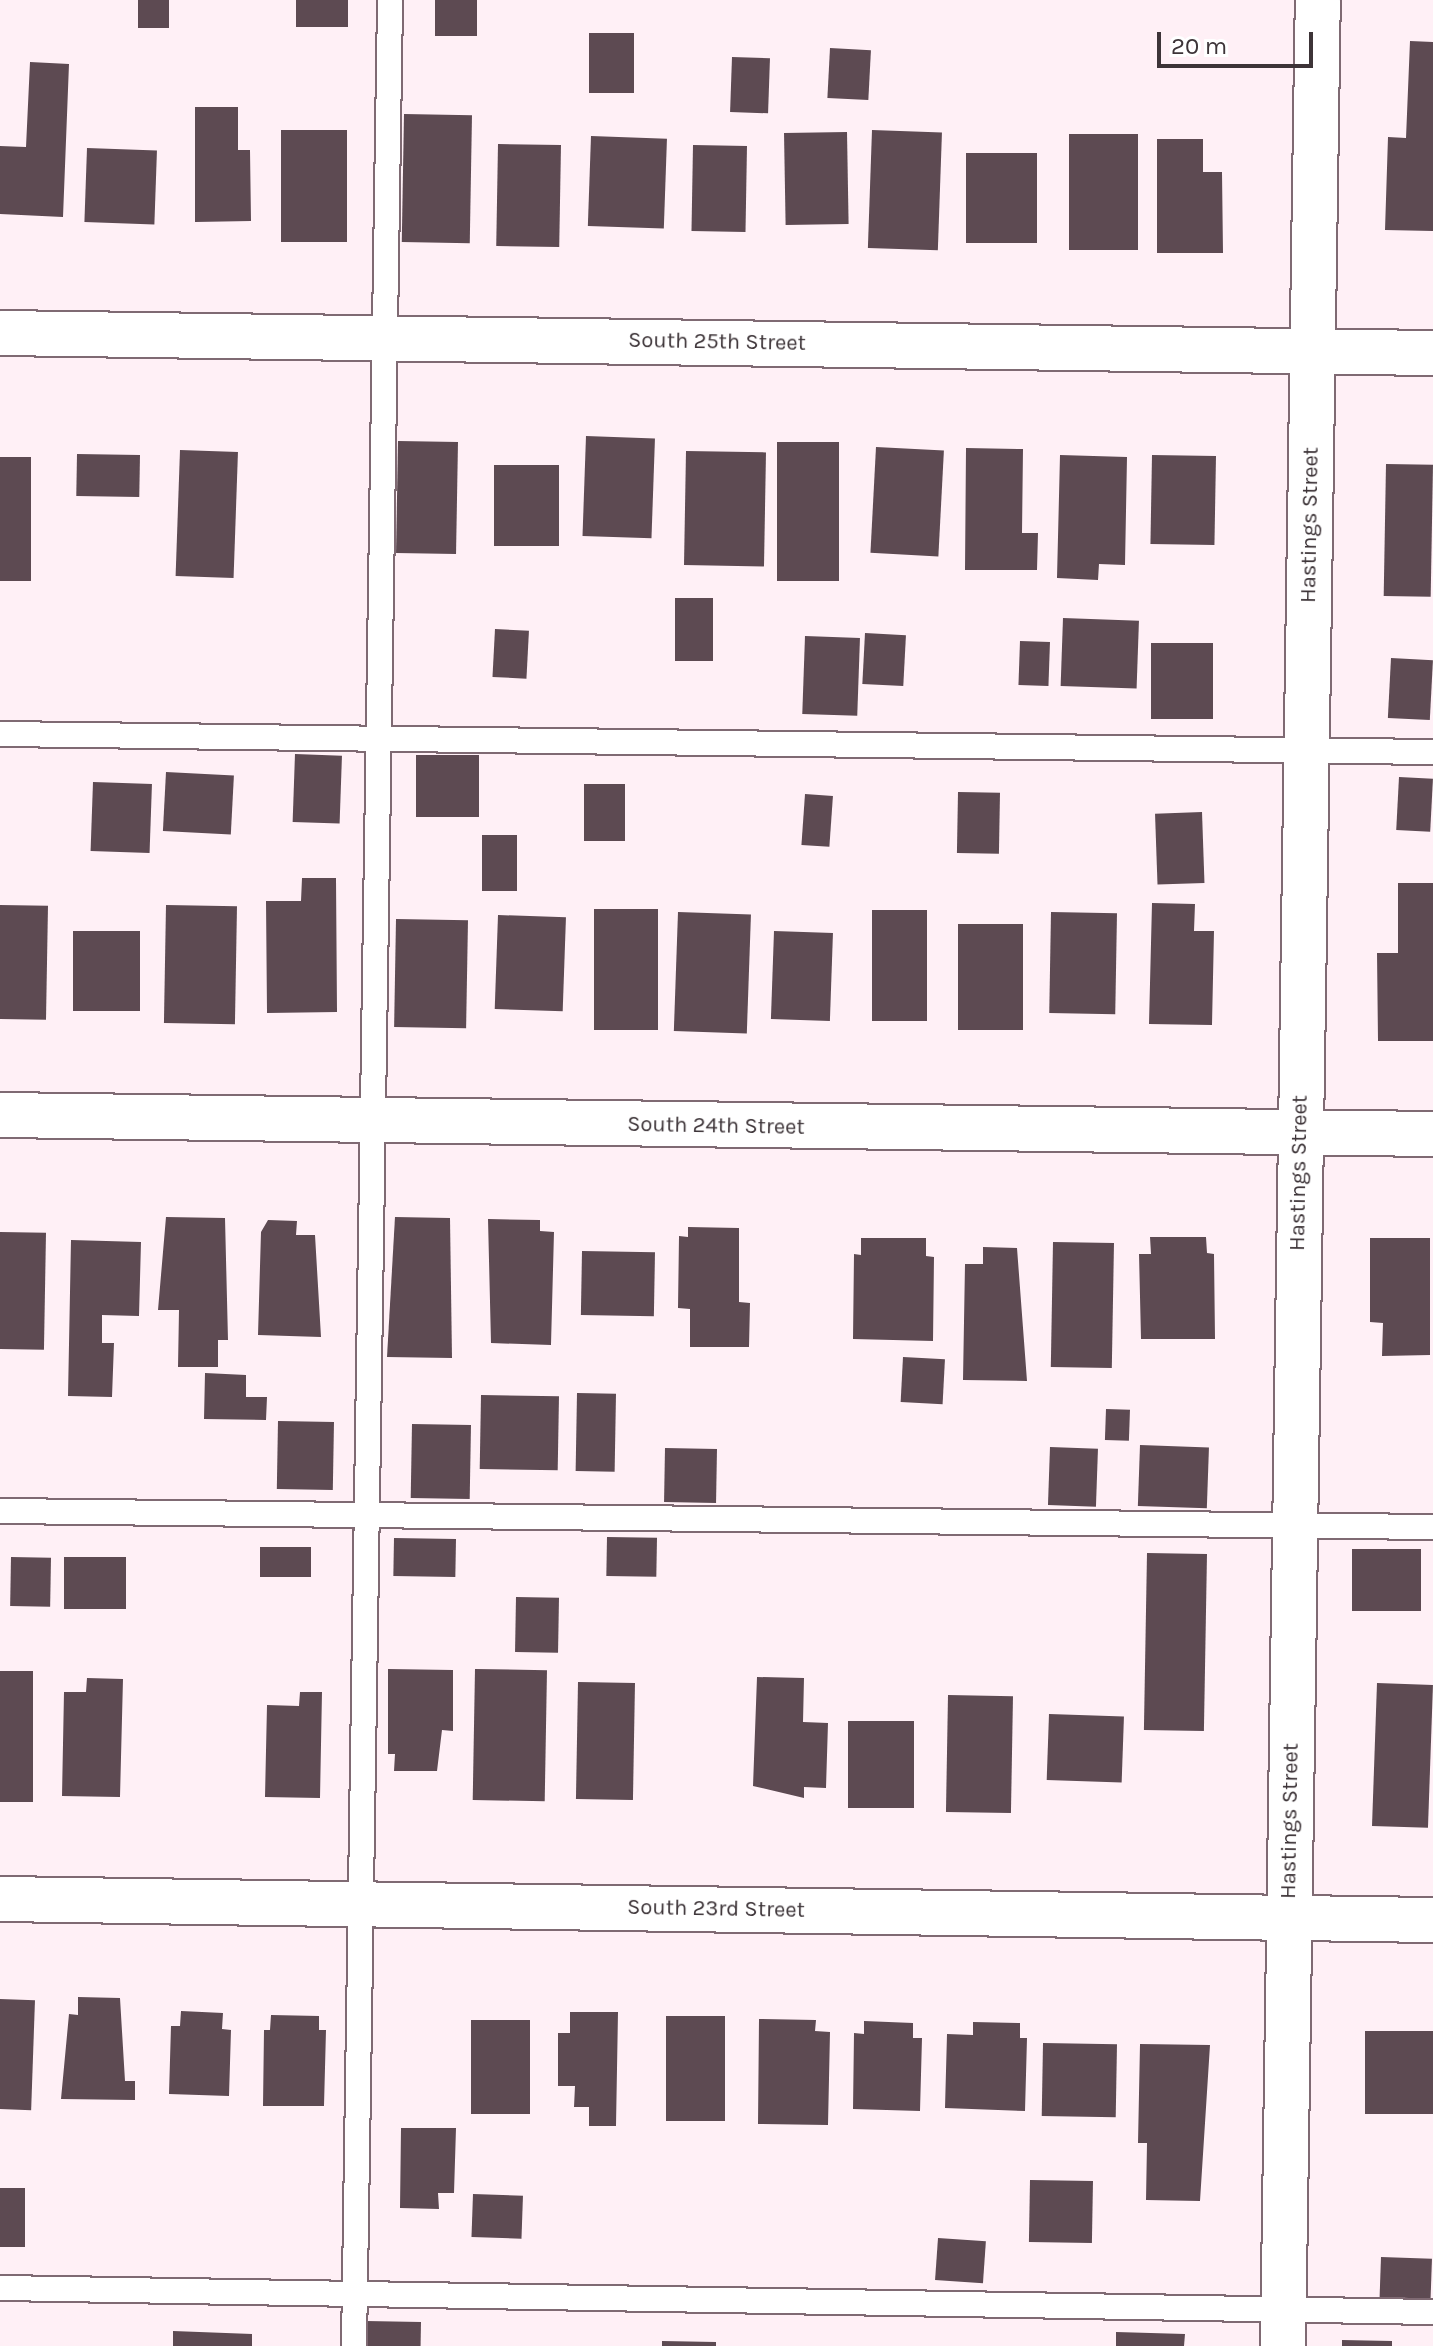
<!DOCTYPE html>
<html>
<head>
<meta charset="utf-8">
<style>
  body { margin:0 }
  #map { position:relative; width:1433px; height:2346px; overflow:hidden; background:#fff0f6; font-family:Karla,sans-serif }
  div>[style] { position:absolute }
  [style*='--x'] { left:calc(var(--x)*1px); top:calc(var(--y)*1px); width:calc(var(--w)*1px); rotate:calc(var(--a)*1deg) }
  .building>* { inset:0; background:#5d4a52; transform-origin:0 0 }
  .roads { filter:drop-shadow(2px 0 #7f6a73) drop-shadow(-2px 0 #7f6a73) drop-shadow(0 2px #7f6a73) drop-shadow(0 -2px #7f6a73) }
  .service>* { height:24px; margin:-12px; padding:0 12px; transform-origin:12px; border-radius:12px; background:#fff }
  .minor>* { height:44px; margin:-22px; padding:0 22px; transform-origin:22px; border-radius:22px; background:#fff }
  span { translate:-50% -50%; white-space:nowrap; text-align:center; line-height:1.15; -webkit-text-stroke:8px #fff; paint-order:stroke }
  .street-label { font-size:22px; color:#3d3438 }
  .scale { position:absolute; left:1157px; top:32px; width:156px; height:36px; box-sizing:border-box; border:4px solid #3d3438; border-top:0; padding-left:10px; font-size:24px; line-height:28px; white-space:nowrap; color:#3d3438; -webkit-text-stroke:6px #fff; paint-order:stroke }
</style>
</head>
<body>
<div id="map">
  <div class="building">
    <div style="left:138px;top:0;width:31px;height:28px"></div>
    <div style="left:296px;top:0;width:52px;height:27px"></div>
    <div style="left:435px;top:0;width:42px;height:36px"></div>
    <div style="left:589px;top:33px;width:45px;height:60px"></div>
    <div style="clip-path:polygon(1410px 41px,1433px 42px,1433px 231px,1385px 230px,1388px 137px,1406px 138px)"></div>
    <div style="left:830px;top:48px;width:41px;height:50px;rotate:3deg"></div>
    <div style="left:732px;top:57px;width:38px;height:55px;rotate:2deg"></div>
    <div style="clip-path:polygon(30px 62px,69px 64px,63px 217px,0 214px,0 146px,26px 147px)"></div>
    <div style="clip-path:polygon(195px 107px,238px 107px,238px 150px,250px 150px,251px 221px,195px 222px)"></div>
    <div style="left:404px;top:114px;width:68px;height:128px;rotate:1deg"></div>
    <div style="left:281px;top:130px;width:66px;height:112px"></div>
    <div style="left:872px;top:130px;width:70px;height:118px;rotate:2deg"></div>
    <div style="left:847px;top:132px;width:92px;height:63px;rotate:89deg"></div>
    <div style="left:1069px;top:134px;width:69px;height:116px"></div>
    <div style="left:591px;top:136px;width:76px;height:90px;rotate:2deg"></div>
    <div style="clip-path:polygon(1157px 139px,1203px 139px,1203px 172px,1222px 172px,1223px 253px,1157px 253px)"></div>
    <div style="left:498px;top:144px;width:63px;height:102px;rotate:1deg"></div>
    <div style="left:693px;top:145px;width:54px;height:86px;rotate:1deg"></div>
    <div style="left:87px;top:148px;width:70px;height:74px;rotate:2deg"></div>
    <div style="left:966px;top:153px;width:71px;height:90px"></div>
    <div style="left:586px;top:436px;width:69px;height:100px;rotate:2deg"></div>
    <div style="left:398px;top:441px;width:60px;height:112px;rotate:1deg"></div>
    <div style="left:777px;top:442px;width:62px;height:139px"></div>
    <div style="left:876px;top:447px;width:68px;height:106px;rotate:3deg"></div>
    <div style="clip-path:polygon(966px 448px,1023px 449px,1022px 533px,1038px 533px,1037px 570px,965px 570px)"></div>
    <div style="left:180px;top:450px;width:58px;height:126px;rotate:2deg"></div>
    <div style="left:686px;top:451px;width:80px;height:114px;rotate:1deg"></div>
    <div style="left:77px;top:454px;width:63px;height:42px;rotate:1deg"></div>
    <div style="clip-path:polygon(1060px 455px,1127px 457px,1125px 565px,1099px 564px,1098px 580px,1057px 578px)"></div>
    <div style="left:1152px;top:455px;width:64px;height:89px;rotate:1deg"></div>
    <div style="left:0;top:457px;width:31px;height:124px"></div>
    <div style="left:1386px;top:464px;width:47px;height:132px;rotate:1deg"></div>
    <div style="left:559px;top:465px;width:81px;height:65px;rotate:90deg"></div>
    <div style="left:675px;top:598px;width:38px;height:63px"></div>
    <div style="left:1063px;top:618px;width:76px;height:68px;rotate:2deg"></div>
    <div style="left:495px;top:629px;width:34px;height:48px;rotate:3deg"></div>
    <div style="left:865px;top:633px;width:41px;height:51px;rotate:3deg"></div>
    <div style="left:805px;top:636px;width:55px;height:78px;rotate:2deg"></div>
    <div style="left:1020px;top:641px;width:30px;height:44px;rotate:2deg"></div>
    <div style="left:1151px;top:643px;width:62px;height:76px"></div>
    <div style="left:1391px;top:658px;width:42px;height:60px;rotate:3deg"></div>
    <div style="left:295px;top:754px;width:47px;height:68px;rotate:2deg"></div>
    <div style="left:416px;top:755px;width:63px;height:62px"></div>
    <div style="left:166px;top:772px;width:68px;height:59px;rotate:3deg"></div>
    <div style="left:1399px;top:777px;width:34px;height:53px;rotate:3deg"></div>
    <div style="left:93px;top:782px;width:59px;height:69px;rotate:2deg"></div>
    <div style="left:584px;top:784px;width:41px;height:57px"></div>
    <div style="left:958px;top:792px;width:42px;height:61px;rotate:1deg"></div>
    <div style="left:805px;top:794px;width:28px;height:51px;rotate:4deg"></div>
    <div style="left:1202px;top:812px;width:71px;height:47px;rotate:88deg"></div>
    <div style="left:482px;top:835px;width:35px;height:56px"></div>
    <div style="clip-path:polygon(302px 878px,336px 878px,337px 1012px,267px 1013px,266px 901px,301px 901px)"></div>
    <div style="clip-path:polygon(1398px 883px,1433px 883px,1433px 1041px,1378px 1041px,1377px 953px,1398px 953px)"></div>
    <div style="clip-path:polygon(1152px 903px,1195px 904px,1194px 931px,1214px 931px,1212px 1025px,1149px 1024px)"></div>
    <div style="left:0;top:905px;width:48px;height:114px;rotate:1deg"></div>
    <div style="left:166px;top:905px;width:71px;height:118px;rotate:1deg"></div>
    <div style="left:594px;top:909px;width:64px;height:121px"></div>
    <div style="left:872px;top:910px;width:55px;height:111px"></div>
    <div style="left:678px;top:912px;width:73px;height:119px;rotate:2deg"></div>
    <div style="left:1051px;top:912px;width:66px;height:101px;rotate:1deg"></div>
    <div style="left:498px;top:915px;width:68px;height:94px;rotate:2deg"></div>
    <div style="left:396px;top:919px;width:72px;height:108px;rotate:1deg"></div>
    <div style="left:958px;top:924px;width:65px;height:106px"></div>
    <div style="left:73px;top:931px;width:67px;height:80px"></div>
    <div style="left:774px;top:931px;width:59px;height:88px;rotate:2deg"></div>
    <div style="clip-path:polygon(166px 1217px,225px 1218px,228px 1340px,218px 1340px,218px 1367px,178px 1367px,179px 1310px,158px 1310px)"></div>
    <div style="clip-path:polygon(395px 1217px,450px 1218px,452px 1358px,387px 1357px)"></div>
    <div style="clip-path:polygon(488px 1219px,540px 1220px,540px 1231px,554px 1232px,551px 1345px,491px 1343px)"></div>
    <div style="clip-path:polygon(268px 1220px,297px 1221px,296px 1235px,315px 1235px,321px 1337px,258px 1335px,261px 1232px)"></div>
    <div style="clip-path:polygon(688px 1227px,739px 1228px,739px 1302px,750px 1303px,749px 1347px,690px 1347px,690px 1309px,678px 1308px,679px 1236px,688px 1237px)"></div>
    <div style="left:0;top:1232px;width:46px;height:117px;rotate:1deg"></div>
    <div style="clip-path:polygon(1150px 1237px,1206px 1237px,1207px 1253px,1214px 1254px,1215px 1339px,1141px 1339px,1139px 1254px,1151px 1254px)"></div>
    <div style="clip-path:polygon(861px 1238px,926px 1238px,926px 1256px,934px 1257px,933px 1341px,853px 1339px,854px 1254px,861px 1255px)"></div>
    <div style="clip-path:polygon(1370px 1238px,1430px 1238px,1430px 1355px,1382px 1356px,1383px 1323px,1370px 1322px)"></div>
    <div style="clip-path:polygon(71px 1240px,141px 1242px,139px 1316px,102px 1315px,102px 1343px,114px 1343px,112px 1397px,68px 1396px)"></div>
    <div style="left:1053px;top:1242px;width:61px;height:125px;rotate:1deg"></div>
    <div style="clip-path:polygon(983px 1247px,1017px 1248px,1027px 1381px,963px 1380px,965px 1264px,983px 1264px)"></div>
    <div style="left:582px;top:1251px;width:73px;height:64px;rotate:1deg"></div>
    <div style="left:903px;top:1357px;width:42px;height:45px;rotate:3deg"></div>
    <div style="clip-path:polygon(205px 1373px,246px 1375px,246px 1397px,267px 1397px,266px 1420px,204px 1419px)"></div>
    <div style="left:577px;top:1393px;width:39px;height:78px;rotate:1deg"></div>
    <div style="left:481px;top:1395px;width:78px;height:74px;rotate:1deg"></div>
    <div style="left:1106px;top:1409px;width:24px;height:31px;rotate:2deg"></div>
    <div style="left:278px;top:1421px;width:56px;height:68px;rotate:1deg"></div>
    <div style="left:412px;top:1424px;width:59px;height:74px;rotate:1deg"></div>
    <div style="left:1140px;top:1445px;width:69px;height:61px;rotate:2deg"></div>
    <div style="left:1050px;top:1447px;width:48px;height:58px;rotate:2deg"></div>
    <div style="left:665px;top:1448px;width:52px;height:54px;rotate:1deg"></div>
    <div style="left:607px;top:1537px;width:50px;height:39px;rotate:1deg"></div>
    <div style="left:394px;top:1538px;width:62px;height:38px;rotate:1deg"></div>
    <div style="left:260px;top:1547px;width:51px;height:30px"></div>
    <div style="left:1352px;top:1549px;width:69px;height:62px"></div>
    <div style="left:1147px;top:1553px;width:60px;height:177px;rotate:1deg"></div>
    <div style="left:11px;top:1557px;width:40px;height:49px;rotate:1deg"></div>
    <div style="left:64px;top:1557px;width:62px;height:52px"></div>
    <div style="left:516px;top:1597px;width:43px;height:55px;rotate:1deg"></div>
    <div style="clip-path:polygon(388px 1669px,453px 1670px,453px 1731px,442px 1730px,437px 1771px,394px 1771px,395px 1754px,388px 1754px)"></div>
    <div style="left:475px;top:1669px;width:72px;height:131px;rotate:1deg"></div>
    <div style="left:0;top:1671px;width:33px;height:131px"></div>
    <div style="clip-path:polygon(757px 1677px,804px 1678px,803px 1722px,828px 1723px,826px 1788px,804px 1787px,804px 1798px,753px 1786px)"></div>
    <div style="clip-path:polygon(87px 1678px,123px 1679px,120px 1797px,62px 1796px,64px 1692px,86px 1692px)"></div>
    <div style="left:578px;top:1682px;width:57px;height:117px;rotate:1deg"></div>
    <div style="left:1377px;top:1683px;width:56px;height:143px;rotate:2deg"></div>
    <div style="clip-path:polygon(300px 1692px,322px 1692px,320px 1798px,265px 1797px,267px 1705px,299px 1706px)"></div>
    <div style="left:948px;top:1695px;width:65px;height:117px;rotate:1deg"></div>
    <div style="left:1049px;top:1714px;width:75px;height:66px;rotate:2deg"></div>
    <div style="left:848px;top:1721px;width:66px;height:87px"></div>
    <div style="clip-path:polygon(78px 1997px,120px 1998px,125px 2081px,135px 2081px,135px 2100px,61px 2099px,69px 2014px,78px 2015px)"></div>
    <div style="left:0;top:1999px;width:35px;height:110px;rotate:2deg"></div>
    <div style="clip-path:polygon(181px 2011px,223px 2013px,222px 2029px,231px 2030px,229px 2096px,169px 2094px,171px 2026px,180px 2026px)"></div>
    <div style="clip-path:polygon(570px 2012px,618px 2012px,616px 2126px,589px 2126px,589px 2107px,574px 2107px,575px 2086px,558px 2086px,558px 2033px,570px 2033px)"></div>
    <div style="clip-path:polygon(271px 2015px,319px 2016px,319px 2030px,326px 2030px,324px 2106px,263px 2106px,264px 2030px,270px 2030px)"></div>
    <div style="left:666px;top:2016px;width:59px;height:105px"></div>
    <div style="clip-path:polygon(759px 2019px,816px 2020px,815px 2031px,830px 2032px,828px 2125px,758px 2124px)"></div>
    <div style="left:471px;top:2020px;width:59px;height:94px"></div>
    <div style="clip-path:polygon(864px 2021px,913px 2023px,913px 2038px,922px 2038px,920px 2111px,853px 2109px,854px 2033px,864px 2034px)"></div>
    <div style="clip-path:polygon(973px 2022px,1020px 2023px,1020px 2038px,1027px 2038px,1025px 2111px,945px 2108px,947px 2034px,973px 2035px)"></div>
    <div style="left:1433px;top:2031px;width:83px;height:68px;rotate:90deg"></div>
    <div style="left:1043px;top:2043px;width:74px;height:73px;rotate:1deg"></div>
    <div style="clip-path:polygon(1140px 2044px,1210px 2045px,1200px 2201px,1146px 2200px,1147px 2143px,1138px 2143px)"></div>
    <div style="clip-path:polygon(401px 2128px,456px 2128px,454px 2193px,438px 2193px,439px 2209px,400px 2208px)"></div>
    <div style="left:1030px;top:2180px;width:63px;height:62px;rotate:1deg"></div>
    <div style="left:0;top:2188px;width:25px;height:59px"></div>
    <div style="left:473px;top:2194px;width:50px;height:43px;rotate:2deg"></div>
    <div style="left:938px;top:2238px;width:48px;height:42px;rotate:4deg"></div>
    <div style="left:1381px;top:2257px;width:51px;height:40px;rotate:2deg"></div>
    <div style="left:366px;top:2321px;width:55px;height:25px;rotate:1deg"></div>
    <div style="clip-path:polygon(173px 2331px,252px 2334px,252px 2346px,173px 2346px)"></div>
    <div style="clip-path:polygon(1116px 2332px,1185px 2334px,1184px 2346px,1116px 2346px)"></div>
    <div style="clip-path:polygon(1342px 2340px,1392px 2341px,1392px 2346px,1342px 2346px)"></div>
    <div style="clip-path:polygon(662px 2341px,716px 2342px,716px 2346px,662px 2346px)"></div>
  </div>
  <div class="roads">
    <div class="service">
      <div style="--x:0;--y:734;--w:1433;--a:0.72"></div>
      <div style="--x:0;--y:1511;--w:1433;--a:0.64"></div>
      <div style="--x:0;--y:2288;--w:1433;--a:0.96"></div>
      <div style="--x:354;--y:2346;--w:2346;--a:-89.12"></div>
    </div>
    <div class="minor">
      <div style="--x:0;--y:333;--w:1433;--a:0.8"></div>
      <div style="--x:0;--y:1115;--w:1433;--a:0.76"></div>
      <div style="--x:0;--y:1899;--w:1433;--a:0.84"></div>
      <div style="--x:1283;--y:2346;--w:2346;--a:-89.15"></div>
    </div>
  </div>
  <div class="street-label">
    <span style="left:717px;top:342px;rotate:1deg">South 25th Street</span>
    <span style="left:1310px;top:525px;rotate:-89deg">Hastings Street</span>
    <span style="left:716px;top:1126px;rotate:1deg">South 24th Street</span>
    <span style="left:1299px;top:1173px;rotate:-89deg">Hastings Street</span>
    <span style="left:1290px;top:1821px;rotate:-89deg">Hastings Street</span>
    <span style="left:716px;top:1909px;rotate:1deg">South 23rd Street</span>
  </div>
  <div class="scale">20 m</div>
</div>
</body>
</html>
